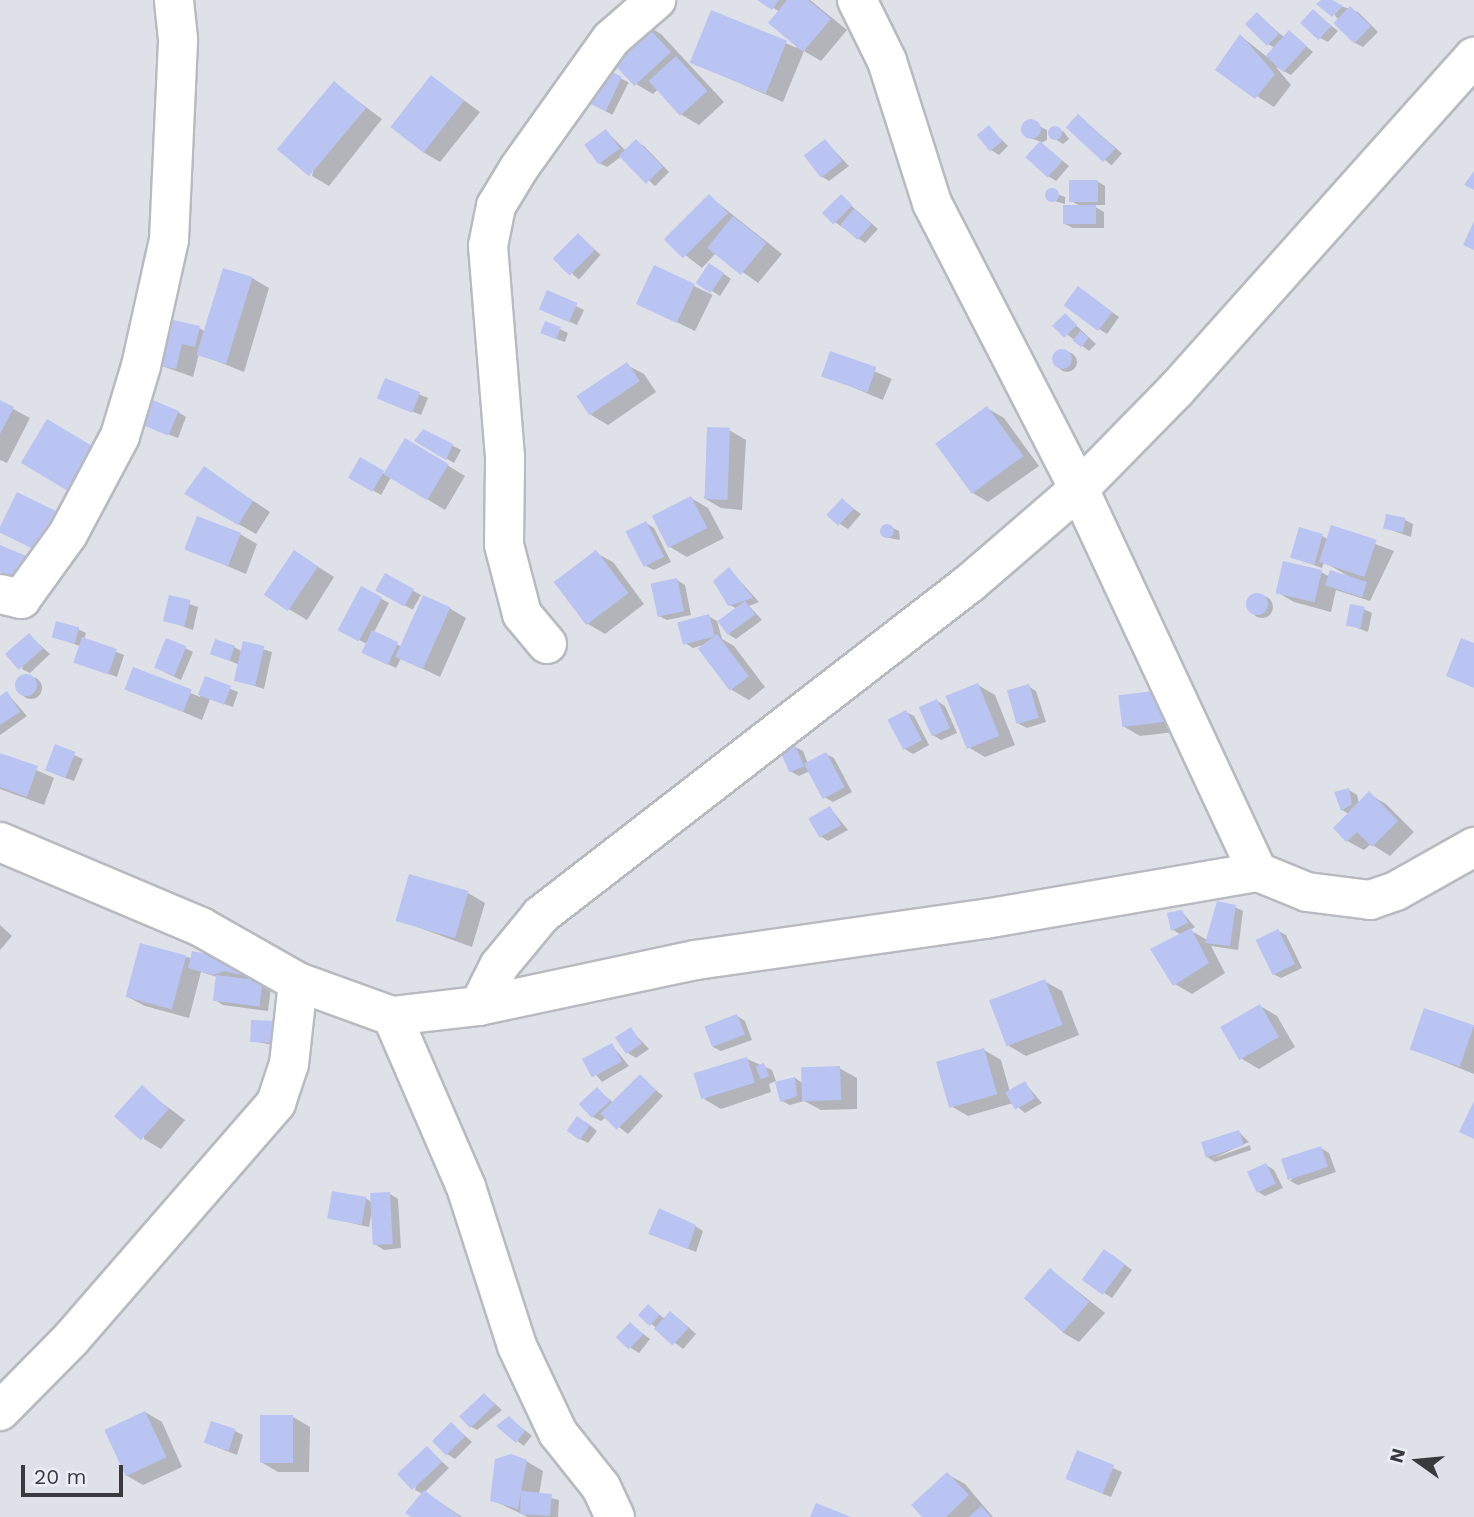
<!DOCTYPE html>
<html>
<head>
<meta charset="utf-8">
<style>
  body { margin:0 }
  #map { position:relative; width:1474px; height:1517px; overflow:hidden; background:#dfe1e8; font-family:"Work Sans",sans-serif }
  div>[style] { position:absolute }
  [style*='--x'] { left:calc(var(--x)*1px); top:calc(var(--y)*1px); width:calc(var(--w)*1px); rotate:calc(var(--a)*1deg) }
  .shadow>* { inset:0; background:#0003; transform-origin:0 0 }
  .round { border-radius:50% }
  .building>* { inset:0; background:#b9c4f3; transform-origin:0 0 }
  .roads { filter:drop-shadow(2px 0 #b8bac1) drop-shadow(-2px 0 #b8bac1) drop-shadow(0 2px #b8bac1) drop-shadow(0 -2px #b8bac1) }
  .street>* { height:38px; margin:-19px; padding:0 19px; transform-origin:19px; border-radius:19px; background:#fff }
  span { translate:-50% -50%; white-space:nowrap; text-align:center; line-height:1.15; -webkit-text-stroke:5px #eceef6; paint-order:stroke }
  .north { position:absolute; left:1383px; top:1426px; width:70px; height:70px; -webkit-text-stroke:5px #eceef6; paint-order:stroke; rotate:285deg; font-size:19px; font-weight:700; line-height:28px; text-align:center; color:#393a3d }
  .north::after { content:''; display:block; margin:auto; width:24px; height:32px; background:#393a3d; clip-path:polygon(50% 0,100% 100%,50% 72%,0 100%) }
  .scale { position:absolute; left:21px; top:1465px; width:102px; height:32px; box-sizing:border-box; border:4px solid #393a3d; border-top:0; padding-left:9px; font-size:21px; line-height:24px; white-space:nowrap; color:#393a3d; -webkit-text-stroke:5px #eceef6; paint-order:stroke }
</style>
</head>
<body>
<div id="map">
  <div class="shadow">
    <div style="clip-path:polygon(761px 0,810px 0,847px 30px,821px 61px,804px 51px,783px 102px,691px 62px,712px 12px,797px 48px,780px 12px)"></div>
    <div style="clip-path:polygon(1324px 0,1358px 12px,1378px 32px,1363px 47px,1355px 43px)"></div>
    <div style="clip-path:polygon(1313px 11px,1338px 31px,1328px 42px,1320px 38px)"></div>
    <div style="clip-path:polygon(1257px 14px,1285px 38px,1290px 32px,1313px 52px,1291px 75px,1276px 67px,1291px 85px,1274px 107px,1217px 70px,1241px 36px,1267px 57px,1275px 48px,1268px 44px)"></div>
    <div style="clip-path:polygon(644px 24px,661px 34px,724px 102px,699px 125px,682px 115px,658px 89px,653px 94px,636px 84px)"></div>
    <div style="left:602px;top:69px;width:30px;height:36px;rotate:27deg"></div>
    <div style="clip-path:polygon(432px 77px,480px 112px,440px 162px,423px 152px)"></div>
    <div style="clip-path:polygon(335px 84px,382px 119px,329px 186px,312px 176px)"></div>
    <div style="left:1079px;top:116px;width:57px;height:16px;rotate:41deg"></div>
    <div style="clip-path:polygon(1029px 121px,1047px 130px,1047px 140px,1041px 143px,1069px 166px,1056px 181px,1048px 176px,1041px 142px,1028px 137px,1022px 128px)"></div>
    <div style="clip-path:polygon(989px 127px,1008px 146px,999px 155px,991px 150px)"></div>
    <div style="clip-path:polygon(1056px 128px,1064px 132px,1069px 139px,1063px 144px,1055px 139px,1050px 132px)"></div>
    <div style="clip-path:polygon(606px 131px,626px 151px,636px 142px,644px 146px,669px 172px,655px 186px,622px 156px,607px 167px,599px 163px)"></div>
    <div style="clip-path:polygon(825px 141px,849px 166px,829px 181px,821px 176px)"></div>
    <div style="clip-path:polygon(1097px 181px,1105px 186px,1105px 205px,1092px 205px,1104px 212px,1104px 228px,1073px 228px,1065px 224px,1082px 207px,1071px 201px)"></div>
    <div style="clip-path:polygon(1049px 191px,1065px 197px,1065px 204px,1048px 199px)"></div>
    <div style="clip-path:polygon(709px 196px,782px 254px,758px 283px,716px 253px,702px 268px,666px 240px)"></div>
    <div style="clip-path:polygon(841px 197px,878px 229px,865px 243px,835px 222px)"></div>
    <div style="left:578px;top:235px;width:30px;height:33px;rotate:41deg"></div>
    <div style="left:655px;top:267px;width:64px;height:40px;rotate:26deg"></div>
    <div style="clip-path:polygon(717px 269px,731px 279px,720px 296px,698px 282px)"></div>
    <div style="clip-path:polygon(252px 278px,269px 288px,244px 372px,199px 354px,193px 377px,151px 362px,199px 328px,206px 332px)"></div>
    <div style="clip-path:polygon(548px 292px,584px 310px,577px 325px,549px 312px)"></div>
    <div style="clip-path:polygon(1086px 293px,1119px 317px,1107px 334px,1099px 329px)"></div>
    <div style="clip-path:polygon(1066px 316px,1096px 344px,1089px 351px,1056px 326px)"></div>
    <div style="clip-path:polygon(560px 329px,568px 333px,565px 342px,551px 337px)"></div>
    <div class="round" style="left:1057px;top:352px;width:20px;height:20px"></div>
    <div style="left:831px;top:353px;width:66px;height:23px;rotate:23deg"></div>
    <div style="clip-path:polygon(627px 365px,644px 374px,656px 392px,608px 425px,591px 415px)"></div>
    <div style="clip-path:polygon(386px 381px,428px 398px,421px 415px,387px 401px)"></div>
    <div style="clip-path:polygon(0 402px,30px 418px,7px 463px,0 460px)"></div>
    <div style="clip-path:polygon(987px 408px,1004px 418px,1039px 466px,988px 502px,971px 492px)"></div>
    <div style="clip-path:polygon(178px 412px,186px 417px,178px 438px,153px 428px)"></div>
    <div style="clip-path:polygon(729px 430px,746px 440px,742px 510px,721px 508px,704px 498px)"></div>
    <div style="clip-path:polygon(424px 431px,461px 450px,454px 463px,417px 441px)"></div>
    <div style="clip-path:polygon(406px 440px,465px 476px,445px 510px,391px 477px,381px 495px,350px 477px,360px 460px,387px 475px)"></div>
    <div style="clip-path:polygon(204px 468px,270px 512px,256px 534px,186px 494px)"></div>
    <div style="left:18px;top:494px;width:61px;height:41px;rotate:27deg"></div>
    <div style="clip-path:polygon(691px 498px,708px 508px,724px 538px,687px 557px,670px 547px)"></div>
    <div style="clip-path:polygon(842px 500px,861px 514px,848px 529px,840px 524px)"></div>
    <div style="clip-path:polygon(1405px 520px,1413px 524px,1411px 537px,1385px 528px)"></div>
    <div style="clip-path:polygon(646px 523px,654px 528px,671px 562px,654px 570px,646px 566px)"></div>
    <div style="clip-path:polygon(891px 527px,899px 531px,900px 540px,884px 537px,882px 528px)"></div>
    <div style="clip-path:polygon(1332px 528px,1394px 551px,1370px 601px,1336px 590px,1331px 612px,1294px 602px,1277px 592px,1321px 572px,1330px 577px,1348px 576px,1324px 562px,1322px 568px,1292px 557px,1322px 536px,1329px 540px)"></div>
    <div style="clip-path:polygon(240px 534px,257px 544px,246px 574px,187px 549px)"></div>
    <div style="clip-path:polygon(596px 553px,613px 562px,644px 604px,605px 634px,588px 624px,557px 583px)"></div>
    <div style="clip-path:polygon(312px 563px,334px 577px,307px 620px,267px 596px)"></div>
    <div style="clip-path:polygon(730px 570px,759px 602px,749px 606px,762px 620px,736px 639px,728px 634px,737px 609px,730px 605px)"></div>
    <div style="left:385px;top:575px;width:41px;height:17px;rotate:29deg"></div>
    <div style="clip-path:polygon(677px 580px,685px 585px,691px 615px,667px 620px,659px 616px)"></div>
    <div style="clip-path:polygon(362px 588px,389px 603px,374px 632px,402px 647px,449px 608px,466px 618px,440px 677px,401px 658px,396px 668px,371px 656px,367px 644px,340px 630px)"></div>
    <div class="round" style="left:1251px;top:596px;width:22px;height:22px"></div>
    <div style="clip-path:polygon(170px 597px,198px 607px,193px 630px,165px 620px)"></div>
    <div style="clip-path:polygon(1364px 609px,1372px 613px,1368px 632px,1347px 624px)"></div>
    <div style="clip-path:polygon(708px 616px,717px 621px,722px 639px,734px 646px,765px 687px,749px 700px,732px 690px,707px 644px,693px 648px,685px 643px)"></div>
    <div style="clip-path:polygon(78px 629px,86px 633px,84px 639px,124px 655px,117px 677px,75px 661px,80px 646px,54px 637px)"></div>
    <div style="clip-path:polygon(29px 635px,50px 654px,30px 673px,22px 669px)"></div>
    <div style="clip-path:polygon(244px 643px,272px 652px,264px 689px,237px 680px,240px 665px,213px 654px,234px 647px,243px 652px)"></div>
    <div style="clip-path:polygon(185px 648px,193px 652px,181px 680px,164px 672px)"></div>
    <div style="clip-path:polygon(134px 670px,200px 697px,206px 679px,238px 692px,233px 707px,210px 699px,202px 720px,127px 688px)"></div>
    <div class="round" style="left:20px;top:677px;width:22px;height:22px"></div>
    <div style="clip-path:polygon(978px 685px,995px 695px,1015px 745px,985px 757px,968px 747px)"></div>
    <div style="clip-path:polygon(1028px 686px,1036px 691px,1046px 722px,1027px 728px,1019px 724px)"></div>
    <div style="clip-path:polygon(1162px 692px,1183px 731px,1140px 736px,1123px 726px)"></div>
    <div style="clip-path:polygon(7px 693px,27px 716px,0 735px,0 698px)"></div>
    <div style="clip-path:polygon(937px 701px,945px 706px,957px 733px,941px 740px,933px 735px)"></div>
    <div style="clip-path:polygon(906px 712px,914px 716px,929px 745px,913px 754px,905px 749px)"></div>
    <div style="clip-path:polygon(56px 747px,83px 759px,74px 781px,55px 774px)"></div>
    <div style="clip-path:polygon(795px 747px,803px 751px,808px 764px,826px 754px,834px 758px,852px 792px,833px 802px,824px 797px,810px 771px,799px 776px,790px 771px)"></div>
    <div style="clip-path:polygon(0 754px,54px 778px,44px 805px,0 789px)"></div>
    <div style="clip-path:polygon(1349px 790px,1357px 795px,1359px 804px,1369px 794px,1386px 804px,1414px 832px,1390px 856px,1371px 844px,1364px 850px,1347px 841px,1349px 814px,1342px 810px)"></div>
    <div style="clip-path:polygon(830px 808px,848px 830px,828px 841px,820px 836px)"></div>
    <div style="clip-path:polygon(468px 893px,485px 903px,472px 947px,398px 920px)"></div>
    <div style="clip-path:polygon(1235px 907px,1243px 911px,1238px 950px,1211px 946px,1225px 973px,1192px 994px,1175px 984px,1181px 935px,1172px 929px,1181px 911px,1195px 927px,1190px 930px,1207px 940px)"></div>
    <div style="clip-path:polygon(0 925px,12px 936px,0 950px)"></div>
    <div style="clip-path:polygon(1278px 931px,1286px 935px,1302px 968px,1281px 978px,1273px 974px)"></div>
    <div style="clip-path:polygon(186px 957px,253px 968px,248px 981px,271px 987px,268px 1011px,223px 1005px,215px 1000px,217px 977px,201px 972px,189px 1018px,145px 1006px,128px 997px)"></div>
    <div style="clip-path:polygon(1044px 981px,1062px 991px,1079px 1035px,1026px 1056px,1009px 1046px)"></div>
    <div style="clip-path:polygon(1260px 1006px,1277px 1016px,1295px 1047px,1259px 1069px,1242px 1059px)"></div>
    <div style="clip-path:polygon(1425px 1011px,1474px 1027px,1474px 1074px,1412px 1049px)"></div>
    <div style="clip-path:polygon(737px 1016px,745px 1021px,752px 1040px,721px 1051px,713px 1047px)"></div>
    <div style="clip-path:polygon(253px 1022px,284px 1047px,252px 1041px)"></div>
    <div style="clip-path:polygon(631px 1030px,649px 1049px,636px 1058px,628px 1053px)"></div>
    <div style="clip-path:polygon(612px 1045px,629px 1066px,602px 1082px,584px 1060px)"></div>
    <div style="clip-path:polygon(984px 1050px,1001px 1060px,1010px 1092px,1025px 1083px,1042px 1103px,1025px 1113px,1013px 1103px,968px 1116px,951px 1106px)"></div>
    <div style="clip-path:polygon(747px 1059px,772px 1070px,776px 1081px,769px 1084px,771px 1092px,721px 1109px,704px 1099px)"></div>
    <div style="clip-path:polygon(839px 1068px,857px 1078px,857px 1109px,821px 1110px,804px 1101px,790px 1105px,782px 1101px,795px 1078px,804px 1084px)"></div>
    <div style="clip-path:polygon(640px 1077px,663px 1096px,628px 1134px,606px 1117px,601px 1121px,593px 1117px,597px 1089px,615px 1104px)"></div>
    <div style="clip-path:polygon(142px 1088px,185px 1120px,161px 1149px,144px 1139px)"></div>
    <div style="clip-path:polygon(586px 1122px,597px 1131px,588px 1143px,580px 1139px)"></div>
    <div style="clip-path:polygon(1239px 1132px,1249px 1142px,1211px 1159px,1250px 1145px,1251px 1150px,1215px 1162px,1207px 1157px)"></div>
    <div style="clip-path:polygon(1321px 1148px,1329px 1153px,1336px 1172px,1298px 1185px,1290px 1181px)"></div>
    <div style="clip-path:polygon(1266px 1165px,1274px 1170px,1283px 1188px,1265px 1196px,1257px 1191px)"></div>
    <div style="clip-path:polygon(390px 1194px,398px 1199px,401px 1248px,384px 1250px,376px 1245px,372px 1210px,369px 1227px,329px 1218px,365px 1198px,373px 1203px)"></div>
    <div style="clip-path:polygon(695px 1226px,703px 1231px,696px 1252px,658px 1237px)"></div>
    <div style="clip-path:polygon(1112px 1255px,1132px 1270px,1112px 1298px,1084px 1280px)"></div>
    <div style="clip-path:polygon(1051px 1270px,1105px 1313px,1079px 1342px,1062px 1332px)"></div>
    <div style="clip-path:polygon(648px 1306px,665px 1319px,678px 1318px,696px 1334px,683px 1349px,640px 1315px)"></div>
    <div style="clip-path:polygon(630px 1324px,650px 1339px,639px 1353px,631px 1348px)"></div>
    <div style="clip-path:polygon(485px 1395px,502px 1410px,477px 1430px,468px 1425px)"></div>
    <div style="clip-path:polygon(145px 1412px,162px 1422px,182px 1467px,143px 1485px,126px 1475px)"></div>
    <div style="clip-path:polygon(293px 1417px,310px 1427px,309px 1472px,278px 1472px,261px 1462px)"></div>
    <div style="left:509px;top:1418px;width:29px;height:13px;rotate:38deg"></div>
    <div style="clip-path:polygon(452px 1424px,472px 1442px,455px 1459px,447px 1454px)"></div>
    <div style="clip-path:polygon(235px 1431px,243px 1435px,237px 1455px,206px 1443px)"></div>
    <div style="clip-path:polygon(427px 1448px,449px 1468px,425px 1492px,462px 1517px,414px 1517px,423px 1494px,415px 1490px)"></div>
    <div style="clip-path:polygon(1078px 1453px,1122px 1472px,1111px 1497px,1076px 1483px)"></div>
    <div style="clip-path:polygon(526px 1461px,543px 1471px,539px 1495px,559px 1500px,558px 1517px,528px 1517px,492px 1500px)"></div>
    <div style="clip-path:polygon(947px 1474px,965px 1484px,993px 1517px,925px 1517px)"></div>
  </div>
  <div class="building">
    <div style="clip-path:polygon(757px 0,779px 0,772px 10px)"></div>
    <div style="clip-path:polygon(787px 0,808px 0,831px 19px,803px 52px,768px 23px)"></div>
    <div style="clip-path:polygon(1321px 0,1332px 0,1343px 6px,1332px 17px,1316px 4px)"></div>
    <div style="left:1350px;top:6px;width:29px;height:24px;rotate:44deg"></div>
    <div style="left:1313px;top:9px;width:25px;height:19px;rotate:43deg"></div>
    <div style="left:711px;top:10px;width:82px;height:57px;rotate:22deg"></div>
    <div style="left:1257px;top:12px;width:31px;height:17px;rotate:45deg"></div>
    <div style="left:643px;top:22px;width:41px;height:50px;rotate:47deg"></div>
    <div style="left:1289px;top:30px;width:24px;height:35px;rotate:42deg"></div>
    <div style="clip-path:polygon(1240px 34px,1275px 74px,1255px 99px,1215px 70px)"></div>
    <div style="left:676px;top:56px;width:47px;height:37px;rotate:48deg"></div>
    <div style="left:601px;top:67px;width:23px;height:38px;rotate:25deg"></div>
    <div style="left:431px;top:75px;width:42px;height:66px;rotate:38deg"></div>
    <div style="left:334px;top:81px;width:42px;height:89px;rotate:40deg"></div>
    <div style="left:1078px;top:114px;width:51px;height:18px;rotate:43deg"></div>
    <div class="round" style="left:1021px;top:119px;width:20px;height:20px"></div>
    <div style="left:989px;top:125px;width:21px;height:16px;rotate:51deg"></div>
    <div class="round" style="left:1048px;top:126px;width:14px;height:14px"></div>
    <div style="left:606px;top:129px;width:24px;height:27px;rotate:54deg"></div>
    <div style="left:636px;top:139px;width:39px;height:24px;rotate:46deg"></div>
    <div style="left:825px;top:139px;width:28px;height:27px;rotate:52deg"></div>
    <div style="left:1040px;top:141px;width:30px;height:22px;rotate:42deg"></div>
    <div style="clip-path:polygon(1474px 171px,1474px 190px,1464px 185px)"></div>
    <div style="left:1069px;top:180px;width:29px;height:22px"></div>
    <div class="round" style="left:1045px;top:188px;width:14px;height:14px"></div>
    <div style="left:709px;top:194px;width:27px;height:64px;rotate:45deg"></div>
    <div style="left:841px;top:194px;width:16px;height:27px;rotate:45deg"></div>
    <div style="left:1096px;top:205px;width:19px;height:33px;rotate:90deg"></div>
    <div style="left:854px;top:209px;width:23px;height:21px;rotate:41deg"></div>
    <div style="left:733px;top:216px;width:43px;height:41px;rotate:39deg"></div>
    <div style="clip-path:polygon(1474px 221px,1474px 250px,1463px 245px)"></div>
    <div style="left:578px;top:233px;width:24px;height:36px;rotate:45deg"></div>
    <div style="left:709px;top:263px;width:18px;height:24px;rotate:34deg"></div>
    <div style="left:654px;top:265px;width:45px;height:43px;rotate:25deg"></div>
    <div style="left:223px;top:268px;width:31px;height:91px;rotate:17deg"></div>
    <div style="left:1078px;top:286px;width:43px;height:24px;rotate:37deg"></div>
    <div style="left:547px;top:290px;width:33px;height:21px;rotate:23deg"></div>
    <div style="left:1065px;top:313px;width:17px;height:18px;rotate:45deg"></div>
    <div style="clip-path:polygon(160px 317px,200px 326px,195px 347px,182px 344px,176px 369px,149px 363px)"></div>
    <div style="left:545px;top:321px;width:17px;height:13px;rotate:21deg"></div>
    <div style="left:1080px;top:331px;width:11px;height:12px;rotate:38deg"></div>
    <div class="round" style="left:1052px;top:349px;width:20px;height:20px"></div>
    <div style="left:830px;top:351px;width:49px;height:27px;rotate:19deg"></div>
    <div style="left:627px;top:362px;width:23px;height:61px;rotate:56deg"></div>
    <div style="left:385px;top:378px;width:38px;height:22px;rotate:22deg"></div>
    <div style="clip-path:polygon(0 400px,14px 407px,0 434px)"></div>
    <div style="left:153px;top:400px;width:28px;height:27px;rotate:23deg"></div>
    <div style="left:987px;top:406px;width:62px;height:64px;rotate:54deg"></div>
    <div style="left:47px;top:419px;width:57px;height:51px;rotate:31deg"></div>
    <div style="left:707px;top:427px;width:23px;height:72px;rotate:2deg"></div>
    <div style="clip-path:polygon(423px 429px,453px 444px,446px 460px,414px 441px)"></div>
    <div style="left:405px;top:438px;width:51px;height:42px;rotate:31deg"></div>
    <div style="left:360px;top:457px;width:28px;height:24px;rotate:30deg"></div>
    <div style="clip-path:polygon(204px 466px,253px 501px,238px 525px,184px 494px)"></div>
    <div style="left:17px;top:492px;width:43px;height:44px;rotate:26deg"></div>
    <div style="left:691px;top:496px;width:36px;height:44px;rotate:63deg"></div>
    <div style="left:842px;top:498px;width:16px;height:23px;rotate:43deg"></div>
    <div style="left:1386px;top:514px;width:20px;height:15px;rotate:11deg"></div>
    <div style="left:197px;top:516px;width:47px;height:36px;rotate:21deg"></div>
    <div style="left:646px;top:521px;width:40px;height:23px;rotate:63deg"></div>
    <div class="round" style="left:880px;top:524px;width:14px;height:14px"></div>
    <div style="left:1331px;top:525px;width:48px;height:39px;rotate:18deg"></div>
    <div style="left:1299px;top:527px;width:25px;height:32px;rotate:16deg"></div>
    <div style="clip-path:polygon(0 545px,29px 557px,20px 580px,0 572px)"></div>
    <div style="left:294px;top:550px;width:29px;height:54px;rotate:34deg"></div>
    <div style="left:596px;top:550px;width:54px;height:53px;rotate:53deg"></div>
    <div style="left:1283px;top:561px;width:40px;height:33px;rotate:13deg"></div>
    <div style="clip-path:polygon(729px 567px,753px 598px,728px 606px,713px 581px)"></div>
    <div style="left:1330px;top:570px;width:39px;height:16px;rotate:18deg"></div>
    <div style="left:385px;top:573px;width:33px;height:20px;rotate:29deg"></div>
    <div style="left:677px;top:578px;width:34px;height:27px;rotate:78deg"></div>
    <div style="left:361px;top:586px;width:24px;height:50px;rotate:28deg"></div>
    <div class="round" style="left:1246px;top:593px;width:22px;height:22px"></div>
    <div style="left:169px;top:595px;width:22px;height:27px;rotate:13deg"></div>
    <div style="left:423px;top:595px;width:30px;height:68px;rotate:24deg"></div>
    <div style="left:745px;top:601px;width:17px;height:34px;rotate:54deg"></div>
    <div style="left:1350px;top:604px;width:15px;height:22px;rotate:11deg"></div>
    <div style="left:709px;top:614px;width:23px;height:33px;rotate:75deg"></div>
    <div style="left:56px;top:621px;width:24px;height:17px;rotate:15deg"></div>
    <div style="left:372px;top:630px;width:29px;height:25px;rotate:25deg"></div>
    <div style="left:29px;top:633px;width:21px;height:32px;rotate:49deg"></div>
    <div style="left:717px;top:634px;width:53px;height:24px;rotate:53deg"></div>
    <div style="left:82px;top:637px;width:37px;height:27px;rotate:19deg"></div>
    <div style="left:166px;top:638px;width:22px;height:32px;rotate:22deg"></div>
    <div style="clip-path:polygon(1461px 638px,1474px 643px,1474px 688px,1446px 676px)"></div>
    <div style="left:215px;top:639px;width:21px;height:16px;rotate:19deg"></div>
    <div style="left:243px;top:641px;width:22px;height:41px;rotate:13deg"></div>
    <div style="left:133px;top:667px;width:63px;height:24px;rotate:21deg"></div>
    <div class="round" style="left:15px;top:674px;width:22px;height:22px"></div>
    <div style="left:205px;top:676px;width:28px;height:20px;rotate:21deg"></div>
    <div style="left:978px;top:683px;width:57px;height:35px;rotate:68deg"></div>
    <div style="left:1029px;top:684px;width:35px;height:23px;rotate:74deg"></div>
    <div style="left:1162px;top:690px;width:32px;height:44px;rotate:83deg"></div>
    <div style="clip-path:polygon(7px 691px,20px 712px,0 725px,0 696px)"></div>
    <div style="left:937px;top:699px;width:32px;height:20px;rotate:66deg"></div>
    <div style="left:906px;top:710px;width:34px;height:21px;rotate:62deg"></div>
    <div style="left:55px;top:744px;width:22px;height:28px;rotate:21deg"></div>
    <div style="left:795px;top:745px;width:23px;height:16px;rotate:67deg"></div>
    <div style="left:826px;top:752px;width:40px;height:25px;rotate:62deg"></div>
    <div style="clip-path:polygon(0 753px,38px 766px,27px 797px,0 787px)"></div>
    <div style="clip-path:polygon(1349px 788px,1352px 804px,1341px 811px,1334px 792px)"></div>
    <div style="clip-path:polygon(1369px 791px,1398px 821px,1372px 847px,1357px 832px,1346px 842px,1333px 828px)"></div>
    <div style="left:830px;top:806px;width:22px;height:25px;rotate:60deg"></div>
    <div style="left:409px;top:874px;width:62px;height:49px;rotate:16deg"></div>
    <div style="clip-path:polygon(1217px 901px,1236px 905px,1230px 946px,1205px 943px)"></div>
    <div style="clip-path:polygon(1182px 910px,1188px 923px,1171px 931px,1167px 913px)"></div>
    <div style="clip-path:polygon(1191px 928px,1209px 963px,1173px 986px,1150px 949px)"></div>
    <div style="left:1278px;top:929px;width:39px;height:25px;rotate:64deg"></div>
    <div style="left:140px;top:943px;width:48px;height:56px;rotate:15deg"></div>
    <div style="clip-path:polygon(192px 951px,246px 961px,241px 975px,225px 971px,212px 975px,188px 968px)"></div>
    <div style="left:216px;top:975px;width:47px;height:26px;rotate:7deg"></div>
    <div style="left:1045px;top:979px;width:49px;height:60px;rotate:69deg"></div>
    <div style="left:1260px;top:1004px;width:38px;height:46px;rotate:60deg"></div>
    <div style="left:1424px;top:1008px;width:53px;height:44px;rotate:19deg"></div>
    <div style="left:737px;top:1014px;width:22px;height:35px;rotate:69deg"></div>
    <div style="left:251px;top:1020px;width:26px;height:22px;rotate:2deg"></div>
    <div style="left:631px;top:1027px;width:20px;height:19px;rotate:57deg"></div>
    <div style="left:612px;top:1043px;width:21px;height:34px;rotate:62deg"></div>
    <div style="left:984px;top:1048px;width:48px;height:50px;rotate:74deg"></div>
    <div style="left:747px;top:1057px;width:27px;height:56px;rotate:73deg"></div>
    <div style="left:764px;top:1063px;width:14px;height:9px;rotate:69deg"></div>
    <div style="left:840px;top:1066px;width:34px;height:39px;rotate:88deg"></div>
    <div style="left:640px;top:1074px;width:23px;height:56px;rotate:45deg"></div>
    <div style="clip-path:polygon(795px 1077px,797px 1096px,780px 1102px,775px 1082px)"></div>
    <div style="left:1025px;top:1081px;width:20px;height:23px;rotate:60deg"></div>
    <div style="left:142px;top:1085px;width:36px;height:42px;rotate:42deg"></div>
    <div style="left:597px;top:1087px;width:19px;height:25px;rotate:47deg"></div>
    <div style="clip-path:polygon(1474px 1101px,1474px 1139px,1459px 1132px)"></div>
    <div style="left:577px;top:1116px;width:16px;height:18px;rotate:35deg"></div>
    <div style="left:1239px;top:1130px;width:16px;height:40px;rotate:72deg"></div>
    <div style="left:1321px;top:1146px;width:22px;height:42px;rotate:72deg"></div>
    <div style="left:1266px;top:1163px;width:23px;height:21px;rotate:65deg"></div>
    <div style="left:332px;top:1191px;width:35px;height:28px;rotate:10deg"></div>
    <div style="left:390px;top:1192px;width:52px;height:20px;rotate:87deg"></div>
    <div style="clip-path:polygon(659px 1208px,696px 1225px,688px 1249px,648px 1234px)"></div>
    <div style="left:1104px;top:1249px;width:26px;height:38px;rotate:36deg"></div>
    <div style="left:1050px;top:1268px;width:52px;height:40px;rotate:41deg"></div>
    <div style="left:648px;top:1304px;width:16px;height:15px;rotate:43deg"></div>
    <div style="left:670px;top:1311px;width:25px;height:24px;rotate:42deg"></div>
    <div style="left:630px;top:1322px;width:18px;height:21px;rotate:43deg"></div>
    <div style="left:484px;top:1393px;width:16px;height:34px;rotate:47deg"></div>
    <div style="left:145px;top:1411px;width:51px;height:45px;rotate:65deg"></div>
    <div style="left:293px;top:1415px;width:48px;height:33px;rotate:90deg"></div>
    <div style="clip-path:polygon(509px 1416px,525px 1431px,516px 1443px,496px 1426px)"></div>
    <div style="left:211px;top:1421px;width:26px;height:23px;rotate:18deg"></div>
    <div style="left:451px;top:1422px;width:20px;height:27px;rotate:45deg"></div>
    <div style="left:427px;top:1446px;width:22px;height:41px;rotate:47deg"></div>
    <div style="left:1077px;top:1450px;width:40px;height:31px;rotate:22deg"></div>
    <div style="clip-path:polygon(511px 1454px,527px 1460px,521px 1491px,552px 1494px,550px 1516px,520px 1514px,521px 1492px,518px 1509px,490px 1501px,495px 1459px)"></div>
    <div style="clip-path:polygon(947px 1472px,969px 1495px,946px 1517px,922px 1517px,911px 1505px)"></div>
    <div style="clip-path:polygon(424px 1490px,460px 1517px,411px 1517px,405px 1513px)"></div>
    <div style="clip-path:polygon(816px 1503px,851px 1517px,810px 1517px)"></div>
    <div style="clip-path:polygon(981px 1506px,991px 1517px,969px 1517px)"></div>
  </div>
  <div class="roads">
    <div class="street">
      <div style="--x:857;--y:0;--w:68;--a:63.8"></div>
      <div style="--x:887;--y:61;--w:149;--a:72.4"></div>
      <div style="--x:932;--y:203;--w:322;--a:62.8"></div>
      <div style="--x:1079;--y:489;--w:423;--a:65"></div>
      <div style="--x:0;--y:594;--w:22;--a:13"></div>
      <div style="--x:21;--y:599;--w:80;--a:-54.1"></div>
      <div style="--x:68;--y:534;--w:111;--a:-62"></div>
      <div style="--x:120;--y:436;--w:73;--a:-73.3"></div>
      <div style="--x:141;--y:366;--w:129;--a:-77.5"></div>
      <div style="--x:169;--y:240;--w:201;--a:-87.4"></div>
      <div style="--x:178;--y:39;--w:39;--a:-96"></div>
      <div style="--x:547;--y:644;--w:39;--a:-130"></div>
      <div style="--x:522;--y:614;--w:71;--a:-104.6"></div>
      <div style="--x:504;--y:545;--w:88;--a:-89.3"></div>
      <div style="--x:505;--y:457;--w:212;--a:-94.6"></div>
      <div style="--x:488;--y:246;--w:41;--a:-78.7"></div>
      <div style="--x:496;--y:206;--w:44;--a:-58.8"></div>
      <div style="--x:519;--y:168;--w:158;--a:-54.5"></div>
      <div style="--x:611;--y:39;--w:60;--a:-40.9"></div>
      <div style="--x:0;--y:842;--w:218;--a:22.9"></div>
      <div style="--x:201;--y:927;--w:112;--a:29.6"></div>
      <div style="--x:298;--y:982;--w:100;--a:19.9"></div>
      <div style="--x:392;--y:1016;--w:88;--a:-6.6"></div>
      <div style="--x:479;--y:1006;--w:222;--a:-12"></div>
      <div style="--x:696;--y:960;--w:292;--a:-8.1"></div>
      <div style="--x:985;--y:919;--w:277;--a:-9.8"></div>
      <div style="--x:1258;--y:872;--w:53;--a:22.2"></div>
      <div style="--x:1307;--y:892;--w:64;--a:7.2"></div>
      <div style="--x:1370;--y:900;--w:28;--a:-19"></div>
      <div style="--x:1396;--y:891;--w:90;--a:-29.4"></div>
      <div style="--x:479;--y:1006;--w:45;--a:-63.4"></div>
      <div style="--x:499;--y:966;--w:66;--a:-50.5"></div>
      <div style="--x:541;--y:915;--w:542;--a:-37.74"></div>
      <div style="--x:970;--y:583;--w:144;--a:-40.8"></div>
      <div style="--x:1079;--y:489;--w:139;--a:-45.6"></div>
      <div style="--x:1176;--y:390;--w:447;--a:-48.2"></div>
      <div style="--x:392;--y:1016;--w:186;--a:66.6"></div>
      <div style="--x:466;--y:1187;--w:167;--a:72.2"></div>
      <div style="--x:517;--y:1346;--w:96;--a:64.8"></div>
      <div style="--x:558;--y:1433;--w:69;--a:51.5"></div>
      <div style="--x:601;--y:1487;--w:33;--a:65"></div>
      <div style="--x:0;--y:1411;--w:101;--a:-45.4"></div>
      <div style="--x:71;--y:1339;--w:313;--a:-49"></div>
      <div style="--x:276;--y:1103;--w:41;--a:-71.6"></div>
      <div style="--x:289;--y:1064;--w:82;--a:-83.7"></div>
    </div>
  </div>
  <div class="north">N</div>
  <div class="scale">20 m</div>
</div>
</body>
</html>
